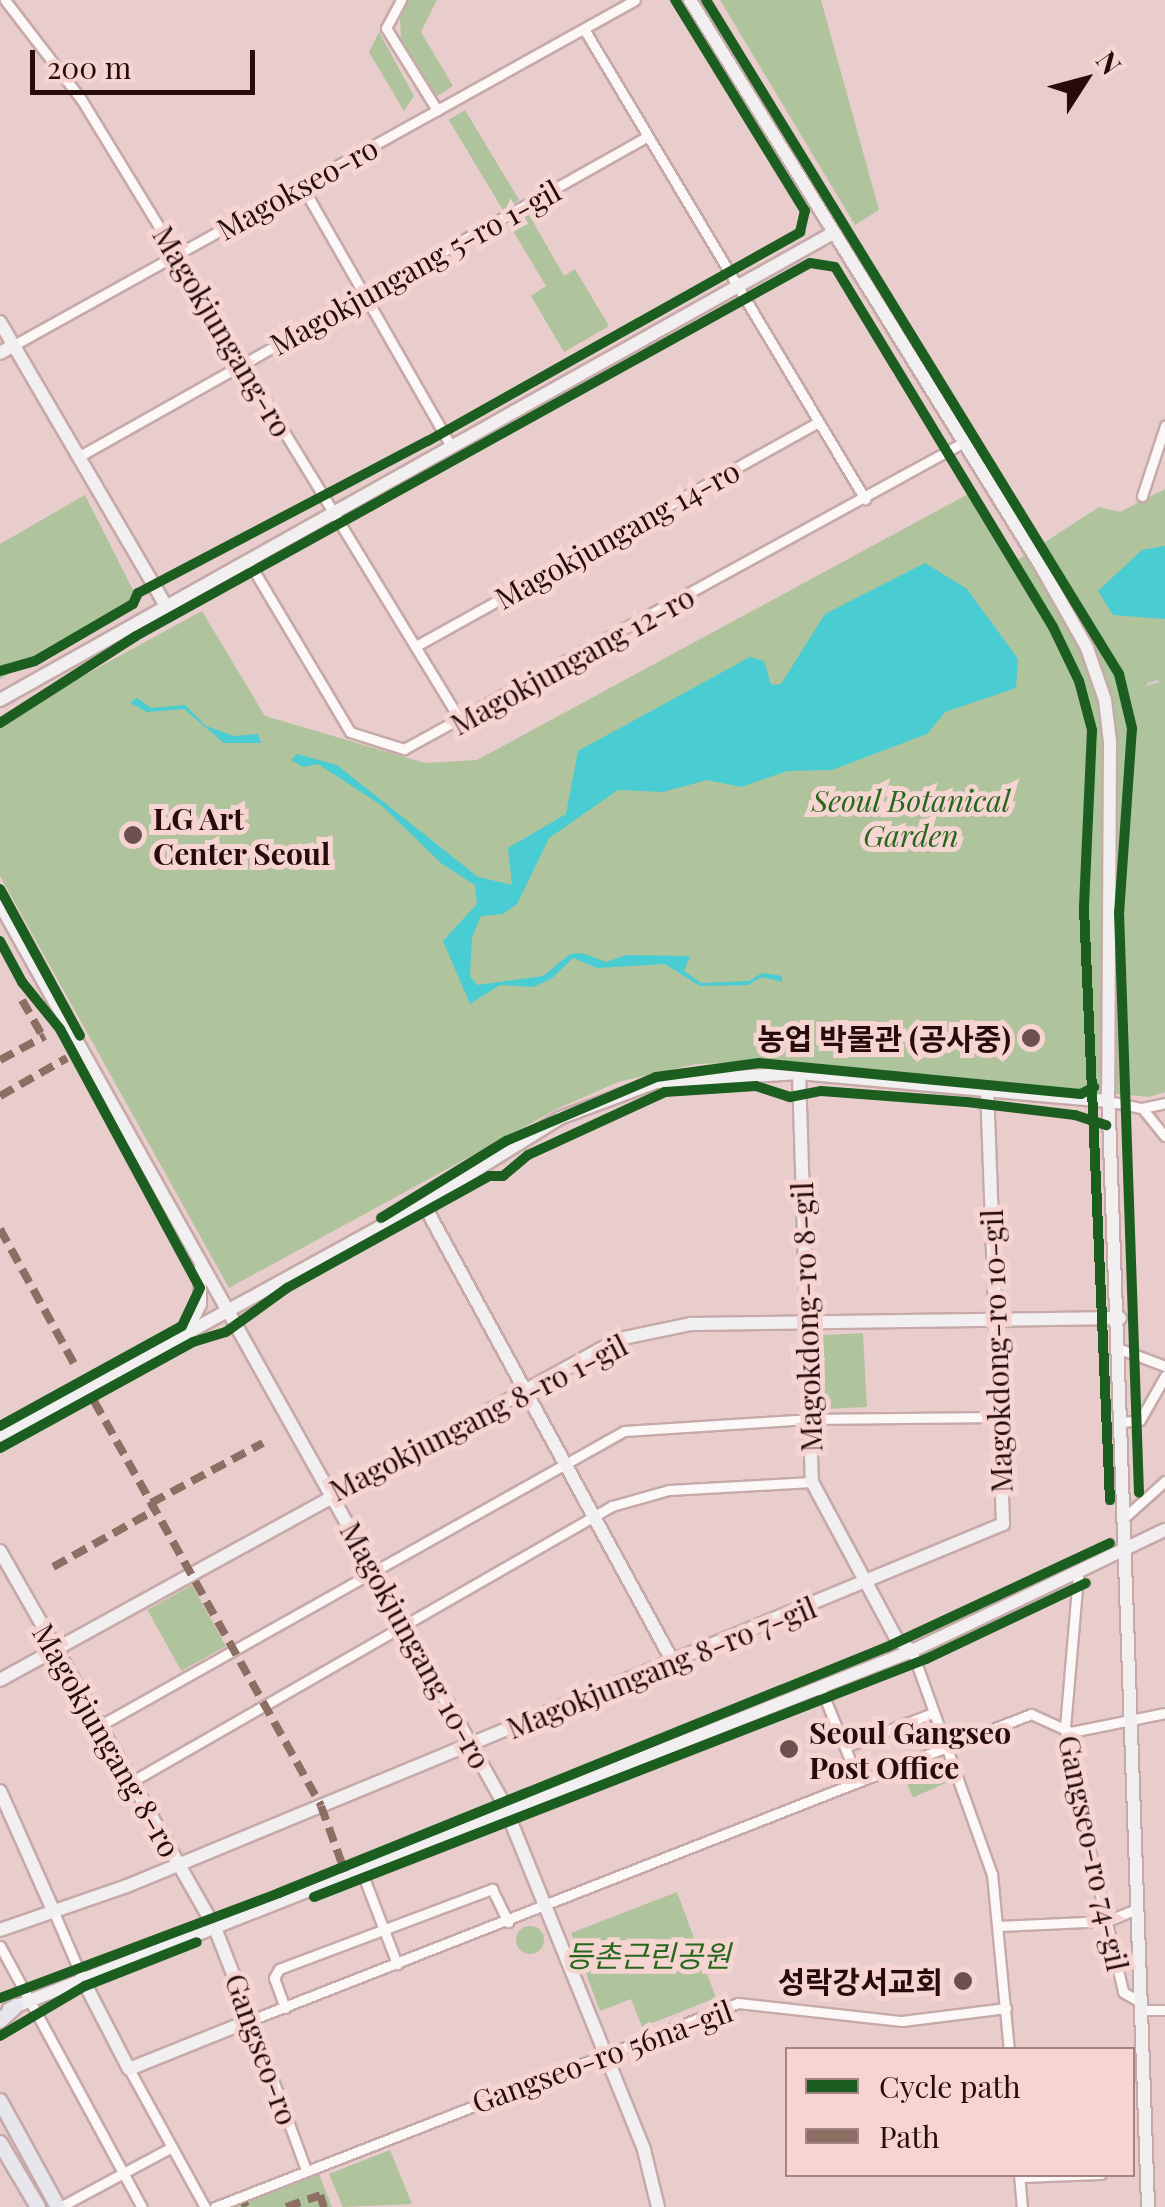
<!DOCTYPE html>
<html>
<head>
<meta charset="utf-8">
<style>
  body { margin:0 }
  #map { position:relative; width:1165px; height:2207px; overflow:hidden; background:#e9cdcc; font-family:"Playfair Display","Noto Sans KR",serif }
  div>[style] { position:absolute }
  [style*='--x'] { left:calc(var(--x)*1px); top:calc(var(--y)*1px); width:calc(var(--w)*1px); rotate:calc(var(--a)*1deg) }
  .green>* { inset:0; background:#afc39d; transform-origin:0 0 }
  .round { border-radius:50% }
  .water>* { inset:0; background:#49ccd2 }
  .roads { filter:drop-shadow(2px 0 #c6aaa9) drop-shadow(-2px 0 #c6aaa9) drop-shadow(0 2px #c6aaa9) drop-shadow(0 -2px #c6aaa9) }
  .street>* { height:9px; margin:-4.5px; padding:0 4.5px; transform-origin:4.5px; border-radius:4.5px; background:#fcf8f7 }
  .secondary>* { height:12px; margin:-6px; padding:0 6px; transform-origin:6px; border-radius:6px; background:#f2eff1 }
  .primary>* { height:14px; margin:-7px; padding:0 7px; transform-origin:7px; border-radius:7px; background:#e7e6ec }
  .rail>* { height:2.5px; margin-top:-1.25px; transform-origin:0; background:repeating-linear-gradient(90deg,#d3caca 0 12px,transparent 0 24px) }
  .quiet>* { height:8px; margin-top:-4px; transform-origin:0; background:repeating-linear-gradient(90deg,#8d6e63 0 15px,transparent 0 23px) }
  .cycleway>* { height:10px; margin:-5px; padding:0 5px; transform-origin:5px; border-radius:5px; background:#1b5e20 }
  .dots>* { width:28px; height:28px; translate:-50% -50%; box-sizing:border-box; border:5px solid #f6d4d2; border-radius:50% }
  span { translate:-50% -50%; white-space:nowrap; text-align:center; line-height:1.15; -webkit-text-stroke:10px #f6d4d2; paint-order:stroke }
  .street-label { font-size:30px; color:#280b0b }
  .park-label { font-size:30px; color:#25671b; font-style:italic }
  .poi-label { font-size:30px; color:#280b0b; font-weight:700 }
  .left { translate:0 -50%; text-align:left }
  .right { translate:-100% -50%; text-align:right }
  .legend { position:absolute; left:785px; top:2047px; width:350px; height:130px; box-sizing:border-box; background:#f6d4d2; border:2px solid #a48482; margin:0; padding:12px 18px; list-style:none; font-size:30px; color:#280b0b }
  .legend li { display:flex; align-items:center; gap:20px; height:50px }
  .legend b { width:50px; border:2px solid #a48482 }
  .north { position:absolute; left:1035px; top:30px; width:100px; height:100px; -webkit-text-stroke:8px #f6d4d2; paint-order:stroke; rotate:54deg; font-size:28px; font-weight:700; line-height:40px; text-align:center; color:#280b0b }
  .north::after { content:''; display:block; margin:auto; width:35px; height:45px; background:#280b0b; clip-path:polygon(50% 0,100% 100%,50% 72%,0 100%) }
  .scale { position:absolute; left:30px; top:50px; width:225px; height:45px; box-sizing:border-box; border:5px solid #280b0b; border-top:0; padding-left:12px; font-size:30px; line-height:35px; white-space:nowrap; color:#280b0b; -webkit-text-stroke:8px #f6d4d2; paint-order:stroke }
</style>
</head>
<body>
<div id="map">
  <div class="green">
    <div style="clip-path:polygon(409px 0,437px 0,421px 32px,453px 86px,434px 98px,401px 38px,400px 18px)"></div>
    <div style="clip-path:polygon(720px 0,821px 0,879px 210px,855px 225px)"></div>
    <div style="clip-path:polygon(379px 32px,414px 96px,404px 111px,369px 52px)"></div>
    <div style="left:465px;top:110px;width:105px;height:19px;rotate:59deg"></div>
    <div style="clip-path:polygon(528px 213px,564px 276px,575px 269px,609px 326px,564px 352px,531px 296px,546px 286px,509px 224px)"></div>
    <div style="clip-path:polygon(1165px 489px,1165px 1092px,1149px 1097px,786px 1061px,696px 1064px,618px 1082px,559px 1108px,229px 1288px,0 876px,0 721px,202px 611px,265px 716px,425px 763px,477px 760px,970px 493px,1013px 563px,1099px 507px,1120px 512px)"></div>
    <div style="clip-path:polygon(85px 495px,137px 598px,0 679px,0 544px)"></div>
    <div style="left:863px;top:1333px;width:74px;height:46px;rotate:87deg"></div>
    <div style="left:192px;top:1585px;width:70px;height:51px;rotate:61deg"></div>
    <div style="left:940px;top:1767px;width:17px;height:37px;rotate:66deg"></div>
    <div style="clip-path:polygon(677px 1892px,716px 1998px,642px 2027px,631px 1999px,600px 2011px,571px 1933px)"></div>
    <div class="round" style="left:516px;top:1926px;width:28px;height:28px"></div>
    <div style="clip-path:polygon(390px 2150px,412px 2204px,343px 2207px,329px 2174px)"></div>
    <div style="clip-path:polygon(319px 2174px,332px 2207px,234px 2207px,244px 2203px)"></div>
  </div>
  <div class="water">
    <div style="clip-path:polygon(1165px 546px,1165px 619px,1113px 615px,1098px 591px,1142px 550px)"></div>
    <div style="clip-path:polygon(925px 563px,967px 589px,1018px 659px,1016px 688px,945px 712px,927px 734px,832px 770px,787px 771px,741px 787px,707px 780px,663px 792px,618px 790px,549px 838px,517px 904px,503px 914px,481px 916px,472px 937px,470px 976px,477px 985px,543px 976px,570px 954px,582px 953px,606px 962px,626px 955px,690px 956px,684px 971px,701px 983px,749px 981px,762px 973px,782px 976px,782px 982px,762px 977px,748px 985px,700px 986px,665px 964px,597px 968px,573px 958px,551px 979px,533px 987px,500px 985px,470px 1004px,443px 941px,477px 904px,475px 885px,442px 864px,381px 805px,318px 764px,303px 767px,291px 760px,297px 754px,337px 765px,478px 877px,512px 885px,508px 848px,566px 814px,578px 751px,750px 657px,764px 661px,771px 685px,781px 684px,825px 614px)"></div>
    <div style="clip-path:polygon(137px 698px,151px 708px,185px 705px,206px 726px,234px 736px,258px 734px,261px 743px,224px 743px,184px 709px,147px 712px,130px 703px)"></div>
  </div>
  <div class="roads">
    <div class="street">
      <div style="--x:5;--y:0;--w:125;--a:52.5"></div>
      <div style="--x:81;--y:99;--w:728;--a:58.6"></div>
      <div style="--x:401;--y:0;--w:32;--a:118"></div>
      <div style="--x:386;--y:28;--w:97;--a:58.1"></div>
      <div style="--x:584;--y:29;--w:548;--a:59.13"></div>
      <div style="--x:302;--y:186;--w:300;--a:60.2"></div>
      <div style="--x:14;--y:345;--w:710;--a:-29.05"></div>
      <div style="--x:78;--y:457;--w:654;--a:-29.39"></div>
      <div style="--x:1142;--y:496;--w:74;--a:-71.8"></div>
      <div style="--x:247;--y:559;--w:201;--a:59.2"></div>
      <div style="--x:350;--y:732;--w:57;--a:17.5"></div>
      <div style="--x:404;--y:749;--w:639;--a:-28.73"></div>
      <div style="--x:416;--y:646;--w:459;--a:-29.1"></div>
      <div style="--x:1108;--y:1101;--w:35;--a:12"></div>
      <div style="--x:1142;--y:1108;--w:24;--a:-12"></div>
      <div style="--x:1142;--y:1108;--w:36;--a:51"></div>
      <div style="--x:1120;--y:1349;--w:48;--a:20.7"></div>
      <div style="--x:1122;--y:1422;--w:18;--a:-6"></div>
      <div style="--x:1140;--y:1420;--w:51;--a:-60.4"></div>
      <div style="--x:1125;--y:1517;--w:54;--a:-42"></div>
      <div style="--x:1078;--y:1576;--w:153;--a:94.9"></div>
      <div style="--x:1065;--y:1728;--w:39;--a:83"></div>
      <div style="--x:1070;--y:1767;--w:231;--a:76.7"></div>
      <div style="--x:1123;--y:1992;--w:20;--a:30"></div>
      <div style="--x:912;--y:1651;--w:237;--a:70.3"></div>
      <div style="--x:992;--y:1874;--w:177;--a:84.5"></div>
      <div style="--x:821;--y:1689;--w:100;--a:67.8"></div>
      <div style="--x:99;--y:1726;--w:602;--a:-29.33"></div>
      <div style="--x:624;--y:1431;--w:184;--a:-3.7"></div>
      <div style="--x:808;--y:1419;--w:189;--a:-0.6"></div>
      <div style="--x:845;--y:1747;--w:91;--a:-21.2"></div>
      <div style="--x:131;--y:1782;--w:555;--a:-29.85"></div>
      <div style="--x:612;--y:1506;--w:59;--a:-15.7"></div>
      <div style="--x:669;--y:1490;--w:143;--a:-3.2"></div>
      <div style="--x:361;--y:1870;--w:101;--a:69"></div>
      <div style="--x:53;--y:1910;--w:76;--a:66.8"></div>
      <div style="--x:999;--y:1926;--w:108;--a:-2.7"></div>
      <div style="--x:1107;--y:1921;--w:32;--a:-22"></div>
      <div style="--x:0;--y:1946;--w:297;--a:61.5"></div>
      <div style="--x:285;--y:2008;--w:32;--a:-110"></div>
      <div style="--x:274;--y:1978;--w:10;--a:-61"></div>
      <div style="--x:279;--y:1969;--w:228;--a:-20.6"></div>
      <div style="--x:492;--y:1889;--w:37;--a:64"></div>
      <div style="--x:1140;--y:2010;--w:25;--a:0"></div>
      <div style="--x:129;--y:2069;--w:158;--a:61.2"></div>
      <div style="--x:306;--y:2170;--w:160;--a:-110.1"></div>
      <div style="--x:251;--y:2020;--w:838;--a:-21.42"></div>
      <div style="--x:1031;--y:1714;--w:44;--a:24.2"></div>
      <div style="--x:1071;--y:1732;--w:96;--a:-11.4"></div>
      <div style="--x:1019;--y:2174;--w:33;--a:85"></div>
      <div style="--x:1020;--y:2177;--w:81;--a:-2.1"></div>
      <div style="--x:60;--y:2207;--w:127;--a:-28.2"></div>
      <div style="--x:215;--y:2207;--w:561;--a:-21.31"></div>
      <div style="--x:738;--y:2003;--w:165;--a:6.3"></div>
      <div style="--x:902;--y:2021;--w:105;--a:-7.1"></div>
    </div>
    <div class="secondary">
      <div style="--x:690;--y:0;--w:668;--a:58.21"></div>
      <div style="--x:1042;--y:568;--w:92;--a:60.6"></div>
      <div style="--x:1087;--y:648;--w:55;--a:70.9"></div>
      <div style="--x:1105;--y:700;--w:42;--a:83.2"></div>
      <div style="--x:1110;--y:742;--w:346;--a:90.3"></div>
      <div style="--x:1108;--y:1088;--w:1120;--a:87.95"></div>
      <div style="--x:0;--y:322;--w:327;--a:59.7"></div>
      <div style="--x:0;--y:353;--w:16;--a:-30"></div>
      <div style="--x:0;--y:700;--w:955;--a:-29.28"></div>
      <div style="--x:0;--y:904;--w:1029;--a:60.75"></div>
      <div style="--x:503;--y:1802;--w:375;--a:67.9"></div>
      <div style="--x:644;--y:2150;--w:59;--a:76.2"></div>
      <div style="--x:799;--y:1073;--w:409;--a:88.2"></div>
      <div style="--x:812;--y:1482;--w:179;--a:61.7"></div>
      <div style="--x:897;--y:1640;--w:19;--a:36"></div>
      <div style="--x:423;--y:1203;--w:523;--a:61.42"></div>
      <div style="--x:186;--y:1332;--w:31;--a:-63"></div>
      <div style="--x:200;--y:1304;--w:34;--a:-90"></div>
      <div style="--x:0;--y:1436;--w:483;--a:-28.8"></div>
      <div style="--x:423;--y:1203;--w:161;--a:-31.8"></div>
      <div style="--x:560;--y:1118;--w:103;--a:-20.6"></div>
      <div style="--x:656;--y:1082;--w:143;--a:-3.6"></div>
      <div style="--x:799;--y:1073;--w:310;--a:5.2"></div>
      <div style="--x:0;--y:1551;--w:434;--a:60.3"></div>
      <div style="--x:215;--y:1928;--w:99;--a:68.6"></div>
      <div style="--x:251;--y:2020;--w:131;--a:158.1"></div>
      <div style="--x:129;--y:2069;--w:100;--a:-117.3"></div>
      <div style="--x:0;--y:1680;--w:707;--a:-28.85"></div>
      <div style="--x:619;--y:1339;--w:74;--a:-11.8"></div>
      <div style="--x:691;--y:1324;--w:429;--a:-0.8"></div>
      <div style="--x:0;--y:1791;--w:130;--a:66"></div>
      <div style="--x:0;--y:1930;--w:134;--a:-19.1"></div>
      <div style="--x:127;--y:1886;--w:948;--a:-22.45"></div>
      <div style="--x:1003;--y:1524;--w:434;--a:-92.1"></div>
      <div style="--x:9;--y:2009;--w:971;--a:-21.63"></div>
      <div style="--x:912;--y:1651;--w:280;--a:-25.6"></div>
    </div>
    <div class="primary">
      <div style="--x:0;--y:2021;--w:22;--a:-43"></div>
      <div style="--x:0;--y:2101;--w:121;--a:61.3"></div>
      <div style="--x:0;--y:2143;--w:74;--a:59.3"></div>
    </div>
  </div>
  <div class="rail">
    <div style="--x:1147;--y:684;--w:19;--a:-16"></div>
  </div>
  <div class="quiet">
    <div style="--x:22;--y:1000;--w:43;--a:60.4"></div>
    <div style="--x:0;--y:1060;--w:51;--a:-28.1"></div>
    <div style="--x:0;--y:1096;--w:77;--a:-29.6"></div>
    <div style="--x:0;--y:1229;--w:158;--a:61.2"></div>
    <div style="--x:94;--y:1401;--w:464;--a:60.7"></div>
    <div style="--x:321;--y:1806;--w:70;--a:70"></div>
    <div style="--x:53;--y:1567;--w:117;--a:-29.2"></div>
    <div style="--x:155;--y:1510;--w:8;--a:-120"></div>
    <div style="--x:151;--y:1503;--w:127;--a:-28.2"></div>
    <div style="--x:244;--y:2203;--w:4;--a:63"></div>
    <div style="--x:286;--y:2207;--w:36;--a:-19"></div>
    <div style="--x:320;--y:2195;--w:13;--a:72"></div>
  </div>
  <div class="cycleway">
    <div style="--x:706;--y:0;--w:790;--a:58.5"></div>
    <div style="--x:1119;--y:674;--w:56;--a:76.5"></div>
    <div style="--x:1132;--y:728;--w:184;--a:94"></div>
    <div style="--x:1119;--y:912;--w:581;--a:88.03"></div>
    <div style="--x:0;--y:671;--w:36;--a:-16"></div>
    <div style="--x:35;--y:661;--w:113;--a:-30.2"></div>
    <div style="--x:133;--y:604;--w:12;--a:-66"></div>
    <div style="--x:138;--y:593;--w:327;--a:-27.7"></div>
    <div style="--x:428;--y:441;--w:427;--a:-29.3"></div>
    <div style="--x:800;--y:232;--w:22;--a:-77"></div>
    <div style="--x:805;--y:211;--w:248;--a:-121.6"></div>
    <div style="--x:0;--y:723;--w:161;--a:-32.6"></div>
    <div style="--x:136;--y:636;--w:770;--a:-28.96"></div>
    <div style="--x:810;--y:263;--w:25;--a:9"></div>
    <div style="--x:835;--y:267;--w:421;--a:58.8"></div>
    <div style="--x:1053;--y:627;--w:60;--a:64.3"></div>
    <div style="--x:1079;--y:681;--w:51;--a:75.1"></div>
    <div style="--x:1092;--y:730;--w:178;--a:92.6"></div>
    <div style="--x:1084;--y:908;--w:593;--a:87.49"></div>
    <div style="--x:0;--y:889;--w:167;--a:61.4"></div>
    <div style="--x:0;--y:941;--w:47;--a:61.8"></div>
    <div style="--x:22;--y:982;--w:60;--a:51"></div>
    <div style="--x:60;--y:1029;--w:294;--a:61.6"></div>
    <div style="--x:200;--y:1288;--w:42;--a:115.3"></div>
    <div style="--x:182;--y:1326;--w:208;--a:151.2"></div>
    <div style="--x:381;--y:1218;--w:147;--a:-31.6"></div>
    <div style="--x:506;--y:1141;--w:163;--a:-23.1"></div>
    <div style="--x:656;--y:1077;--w:104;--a:-7.7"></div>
    <div style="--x:759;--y:1063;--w:323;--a:5.5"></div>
    <div style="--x:1081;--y:1094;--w:15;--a:-28"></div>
    <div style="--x:0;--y:1448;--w:220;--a:-28.8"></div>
    <div style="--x:193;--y:1342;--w:34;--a:-17"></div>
    <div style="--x:226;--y:1332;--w:75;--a:-35.8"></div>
    <div style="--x:287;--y:1288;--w:231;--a:-29"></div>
    <div style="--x:489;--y:1176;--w:14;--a:0"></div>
    <div style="--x:503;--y:1176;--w:33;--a:-40"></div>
    <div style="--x:528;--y:1155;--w:151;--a:-24.7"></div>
    <div style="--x:665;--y:1092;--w:91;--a:-3.8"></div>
    <div style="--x:756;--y:1086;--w:36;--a:18"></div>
    <div style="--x:790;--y:1097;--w:32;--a:-11"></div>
    <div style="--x:821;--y:1091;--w:146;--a:4.3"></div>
    <div style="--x:967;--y:1102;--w:109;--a:6.9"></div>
    <div style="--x:1075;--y:1115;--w:33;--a:18"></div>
    <div style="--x:314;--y:1897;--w:657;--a:-21.25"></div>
    <div style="--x:926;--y:1659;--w:177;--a:-25.4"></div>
    <div style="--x:0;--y:1998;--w:298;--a:-20.6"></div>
    <div style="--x:279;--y:1893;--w:656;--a:-22.03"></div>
    <div style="--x:887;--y:1647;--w:246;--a:-25"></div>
    <div style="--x:0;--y:2036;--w:99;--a:-30.5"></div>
    <div style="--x:85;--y:1986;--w:120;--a:-21.4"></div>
  </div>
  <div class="dots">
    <div style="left:133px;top:835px;background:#6c4f4f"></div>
    <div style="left:1031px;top:1038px;background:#6c4f4f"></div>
    <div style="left:789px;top:1749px;background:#6c4f4f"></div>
    <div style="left:963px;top:1981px;background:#6c4f4f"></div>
  </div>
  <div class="street-label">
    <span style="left:297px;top:188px;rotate:-29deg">Magokseo-ro</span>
    <span style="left:415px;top:267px;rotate:-29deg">Magokjungang 5-ro 1-gil</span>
    <span style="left:223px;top:331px;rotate:59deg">Magokjungang-ro</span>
    <span style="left:617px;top:534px;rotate:-29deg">Magokjungang 14-ro</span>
    <span style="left:572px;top:660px;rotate:-29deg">Magokjungang 12-ro</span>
    <span style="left:806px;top:1317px;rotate:-92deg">Magokdong-ro 8-gil</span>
    <span style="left:996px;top:1351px;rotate:-92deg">Magokdong-ro 10-gil</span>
    <span style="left:478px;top:1417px;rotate:-27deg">Magokjungang 8-ro 1-gil</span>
    <span style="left:416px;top:1645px;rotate:61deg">Magokjungang 10-ro</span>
    <span style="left:661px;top:1667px;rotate:-22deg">Magokjungang 8-ro 7-gil</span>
    <span style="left:107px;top:1740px;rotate:60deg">Magokjungang 8-ro</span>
    <span style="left:1094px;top:1853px;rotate:78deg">Gangseo-ro 74-gil</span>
    <span style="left:262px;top:2049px;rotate:70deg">Gangseo-ro</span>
    <span style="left:602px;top:2056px;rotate:-20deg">Gangseo-ro 56na-gil</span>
  </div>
  <div class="park-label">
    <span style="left:911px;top:817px">Seoul Botanical<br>Garden</span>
    <span style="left:648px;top:1955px">등촌근린공원</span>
  </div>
  <div class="poi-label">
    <span class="left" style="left:153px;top:835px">LG Art<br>Center Seoul</span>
    <span class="right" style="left:1011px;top:1038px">농업 박물관 (공사중)</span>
    <span class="left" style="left:809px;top:1749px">Seoul Gangseo<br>Post Office</span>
    <span class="right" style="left:943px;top:1981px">성락강서교회</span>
  </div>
  <ul class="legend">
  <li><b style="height:12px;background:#1b5e20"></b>Cycle path</li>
  <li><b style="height:12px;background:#8d6e63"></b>Path</li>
  </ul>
  <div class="north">N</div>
  <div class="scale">200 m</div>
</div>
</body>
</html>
